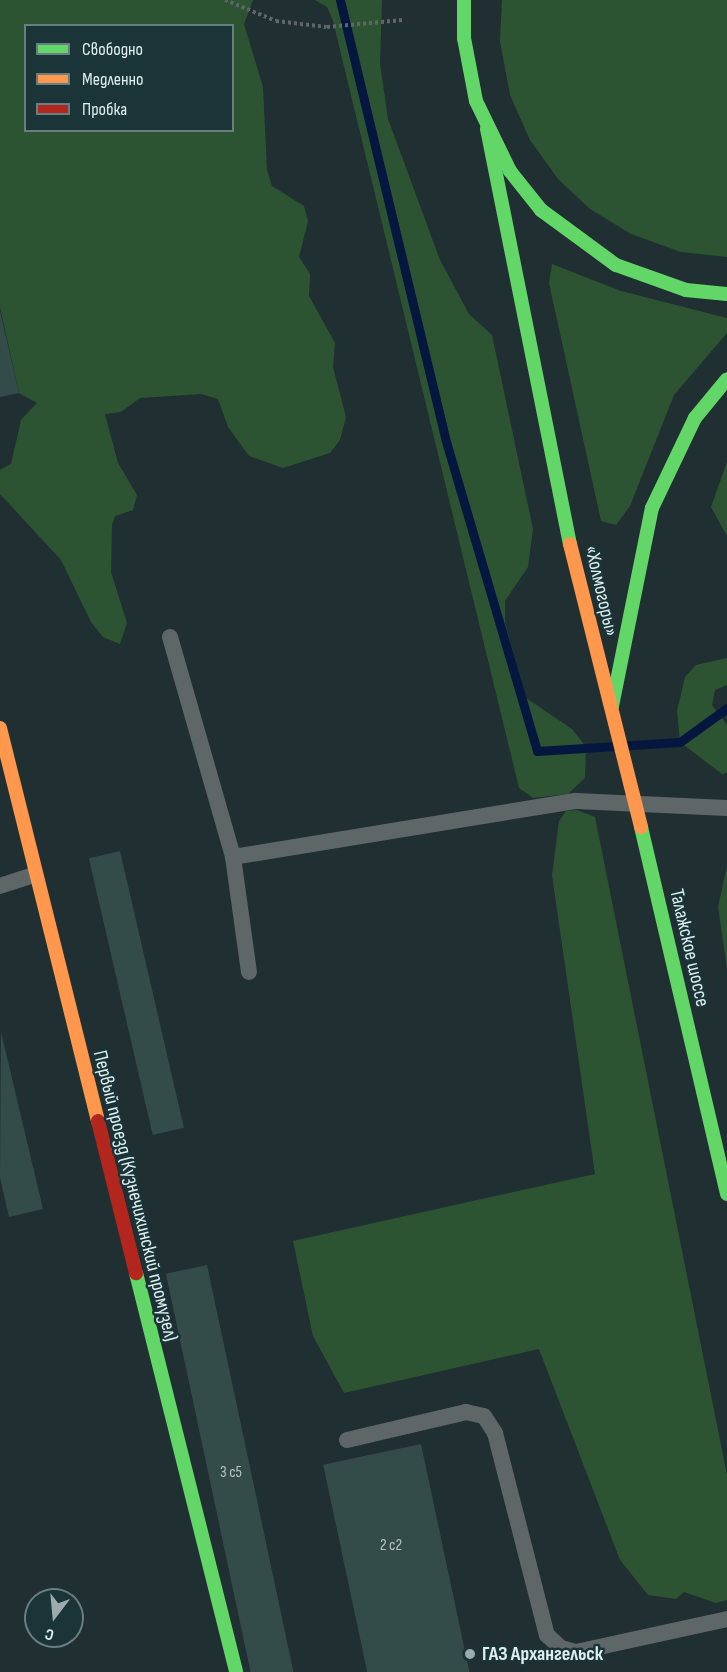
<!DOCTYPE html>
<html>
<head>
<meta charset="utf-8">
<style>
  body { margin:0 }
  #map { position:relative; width:727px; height:1672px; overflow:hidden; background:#202f31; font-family:"Sofia Sans Condensed",sans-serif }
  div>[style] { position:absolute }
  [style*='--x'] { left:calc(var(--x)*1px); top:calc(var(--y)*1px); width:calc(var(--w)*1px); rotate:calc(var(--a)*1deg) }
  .green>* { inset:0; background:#2d5432 }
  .stream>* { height:9px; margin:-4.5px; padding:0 4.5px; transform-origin:4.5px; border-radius:4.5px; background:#05173f }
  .building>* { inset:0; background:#334c49; transform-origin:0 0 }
  .path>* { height:4px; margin-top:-2px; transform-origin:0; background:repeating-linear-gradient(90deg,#5e6668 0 3px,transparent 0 6px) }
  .lane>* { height:16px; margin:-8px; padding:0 8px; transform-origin:8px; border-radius:8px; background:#5f6668 }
  .fast>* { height:14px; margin:-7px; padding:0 7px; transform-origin:7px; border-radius:7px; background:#63d668 }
  .slow>* { height:14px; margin:-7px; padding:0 7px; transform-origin:7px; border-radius:7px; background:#ff974d }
  .jam>* { height:14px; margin:-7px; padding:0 7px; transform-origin:7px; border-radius:7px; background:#b3261e }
  .dots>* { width:16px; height:16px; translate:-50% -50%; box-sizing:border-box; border:3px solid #1a3437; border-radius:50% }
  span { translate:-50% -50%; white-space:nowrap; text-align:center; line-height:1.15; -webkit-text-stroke:5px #1a3437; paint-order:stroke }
  .number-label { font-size:16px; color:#b4c6c6 }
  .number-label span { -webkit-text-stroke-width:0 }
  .street-label { font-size:20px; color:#dfeef0 }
  .poi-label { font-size:20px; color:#dfeef0; font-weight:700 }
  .left { translate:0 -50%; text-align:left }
  .legend { position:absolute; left:24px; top:24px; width:210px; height:108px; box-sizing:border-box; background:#1a3437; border:2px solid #697e81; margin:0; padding:8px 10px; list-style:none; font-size:18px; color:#dfeef0 }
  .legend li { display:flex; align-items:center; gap:12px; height:30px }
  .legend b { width:30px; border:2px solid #697e81 }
  .north { position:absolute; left:24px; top:1588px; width:60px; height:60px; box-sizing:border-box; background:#1a3437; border:2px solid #697e81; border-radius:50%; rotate:196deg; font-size:16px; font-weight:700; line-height:24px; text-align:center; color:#dfeef0 }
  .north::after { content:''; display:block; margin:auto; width:21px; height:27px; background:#9cabad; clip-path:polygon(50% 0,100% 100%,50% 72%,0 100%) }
</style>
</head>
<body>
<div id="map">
  <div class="green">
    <div style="clip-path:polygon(evenodd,0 0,253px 0,244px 24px,263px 87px,267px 170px,272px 186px,304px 206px,308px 221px,299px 257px,310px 274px,309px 296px,335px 343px,333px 367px,346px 417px,340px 440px,330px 453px,283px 468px,249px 456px,228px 427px,218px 399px,201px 394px,140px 398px,121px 412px,105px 414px,118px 463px,137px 495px,133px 510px,115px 516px,112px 525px,111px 572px,127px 623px,120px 644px,103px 637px,91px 622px,61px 560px,0 494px,0 470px,11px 464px,21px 420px,37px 403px,19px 393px,0 307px,0 0,26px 26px,232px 26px,232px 130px,26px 130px,26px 26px)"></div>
    <div style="clip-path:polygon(315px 0,382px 0,380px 64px,388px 119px,440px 260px,469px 314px,492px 335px,533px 529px,528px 567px,505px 601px,505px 623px,526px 698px,572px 729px,586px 747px,585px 778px,568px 794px,533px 798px,519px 788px,333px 21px,327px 7px)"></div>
    <div style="clip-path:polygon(502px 0,727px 0,727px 257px,681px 252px,631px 234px,590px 209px,558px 179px,530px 140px,510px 95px,500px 41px)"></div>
    <div style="clip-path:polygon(552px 264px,621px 291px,727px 318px,727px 333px,674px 395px,630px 506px,616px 525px,601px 521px,549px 283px)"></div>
    <div style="clip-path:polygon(727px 462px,727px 536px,711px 507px)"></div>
    <div style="clip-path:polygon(727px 658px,727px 685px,715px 690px,712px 705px,727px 725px,727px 773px,722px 774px,680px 742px,677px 711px,685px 677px,696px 665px)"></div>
    <div style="clip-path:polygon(577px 810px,595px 817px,727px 1475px,727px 1600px,716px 1603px,684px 1592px,676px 1599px,648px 1595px,620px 1560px,539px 1349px,344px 1393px,313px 1336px,293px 1241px,595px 1174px,552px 875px,559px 821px,566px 811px)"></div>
    <div style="clip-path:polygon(727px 866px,727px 968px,718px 907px)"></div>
  </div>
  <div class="stream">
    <div style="--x:340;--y:0;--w:450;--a:76.5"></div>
    <div style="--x:445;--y:438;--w:326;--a:73.6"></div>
    <div style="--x:537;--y:751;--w:143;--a:-3.6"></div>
    <div style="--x:680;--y:742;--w:58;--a:-35.9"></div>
  </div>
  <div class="building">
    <div style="clip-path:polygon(0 311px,19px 393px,0 397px)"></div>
    <div style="left:120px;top:851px;width:284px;height:32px;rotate:77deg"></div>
    <div style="clip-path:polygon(1px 1032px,43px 1209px,9px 1217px,0 1178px)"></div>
    <div style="left:207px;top:1265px;width:417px;height:42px;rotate:78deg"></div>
    <div style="left:421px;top:1444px;width:233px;height:100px;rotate:78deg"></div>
  </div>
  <div class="path">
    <div style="--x:225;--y:0;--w:55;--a:22.4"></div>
    <div style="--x:276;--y:21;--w:51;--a:6.7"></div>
    <div style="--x:327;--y:27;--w:76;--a:-5.3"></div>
  </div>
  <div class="lane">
    <div style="--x:170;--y:637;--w:229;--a:74"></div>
    <div style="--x:233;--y:857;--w:348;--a:-9.3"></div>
    <div style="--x:576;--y:801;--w:151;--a:2.7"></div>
    <div style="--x:233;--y:857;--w:116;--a:82.1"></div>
    <div style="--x:0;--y:886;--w:35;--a:-18"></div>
    <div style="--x:347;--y:1440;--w:122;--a:-13.2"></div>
    <div style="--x:466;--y:1412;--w:18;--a:13"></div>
    <div style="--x:484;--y:1416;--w:20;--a:57"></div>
    <div style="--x:495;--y:1433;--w:209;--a:75.6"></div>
    <div style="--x:547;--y:1635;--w:19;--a:43"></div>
    <div style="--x:561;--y:1648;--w:16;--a:15"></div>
    <div style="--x:576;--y:1652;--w:155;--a:-12.3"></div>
  </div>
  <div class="fast">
    <div style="--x:464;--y:0;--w:38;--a:90"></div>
    <div style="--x:464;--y:38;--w:64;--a:79.2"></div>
    <div style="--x:476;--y:101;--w:78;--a:64.1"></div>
    <div style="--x:510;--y:171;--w:50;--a:51.5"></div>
    <div style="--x:541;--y:210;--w:93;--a:36.3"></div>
    <div style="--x:616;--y:265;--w:74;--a:19.7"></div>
    <div style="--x:686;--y:290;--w:41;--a:5.6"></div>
    <div style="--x:487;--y:129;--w:423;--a:78.7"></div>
    <div style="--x:612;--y:706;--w:202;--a:-78.6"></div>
    <div style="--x:652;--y:508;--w:100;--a:-64.5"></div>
    <div style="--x:695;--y:418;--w:50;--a:-50.6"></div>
    <div style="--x:641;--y:827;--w:377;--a:76.8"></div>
    <div style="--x:136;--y:1273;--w:411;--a:75.9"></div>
  </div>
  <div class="slow">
    <div style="--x:570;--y:544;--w:292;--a:75.9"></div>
    <div style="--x:0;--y:728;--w:405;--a:76"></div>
  </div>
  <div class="jam">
    <div style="--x:98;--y:1121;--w:157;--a:76"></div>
  </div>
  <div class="dots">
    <div style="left:470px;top:1654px;background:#9cabad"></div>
  </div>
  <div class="number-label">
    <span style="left:231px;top:1473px">3 с5</span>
    <span style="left:391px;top:1546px">2 с2</span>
  </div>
  <div class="street-label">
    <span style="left:601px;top:591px;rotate:77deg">«Холмогоры»</span>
    <span style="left:689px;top:948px;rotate:77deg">Талажское шоссе</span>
    <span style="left:135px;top:1196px;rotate:76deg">Первый проезд (Кузнечихинский промузел)</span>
  </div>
  <div class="poi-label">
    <span class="left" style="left:482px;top:1654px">ГАЗ Архангельск</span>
  </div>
  <ul class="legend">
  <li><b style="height:8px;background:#63d668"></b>Свободно</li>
  <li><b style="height:8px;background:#ff974d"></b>Медленно</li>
  <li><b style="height:8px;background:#b3261e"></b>Пробка</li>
  </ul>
  <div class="north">С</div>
</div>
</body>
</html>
